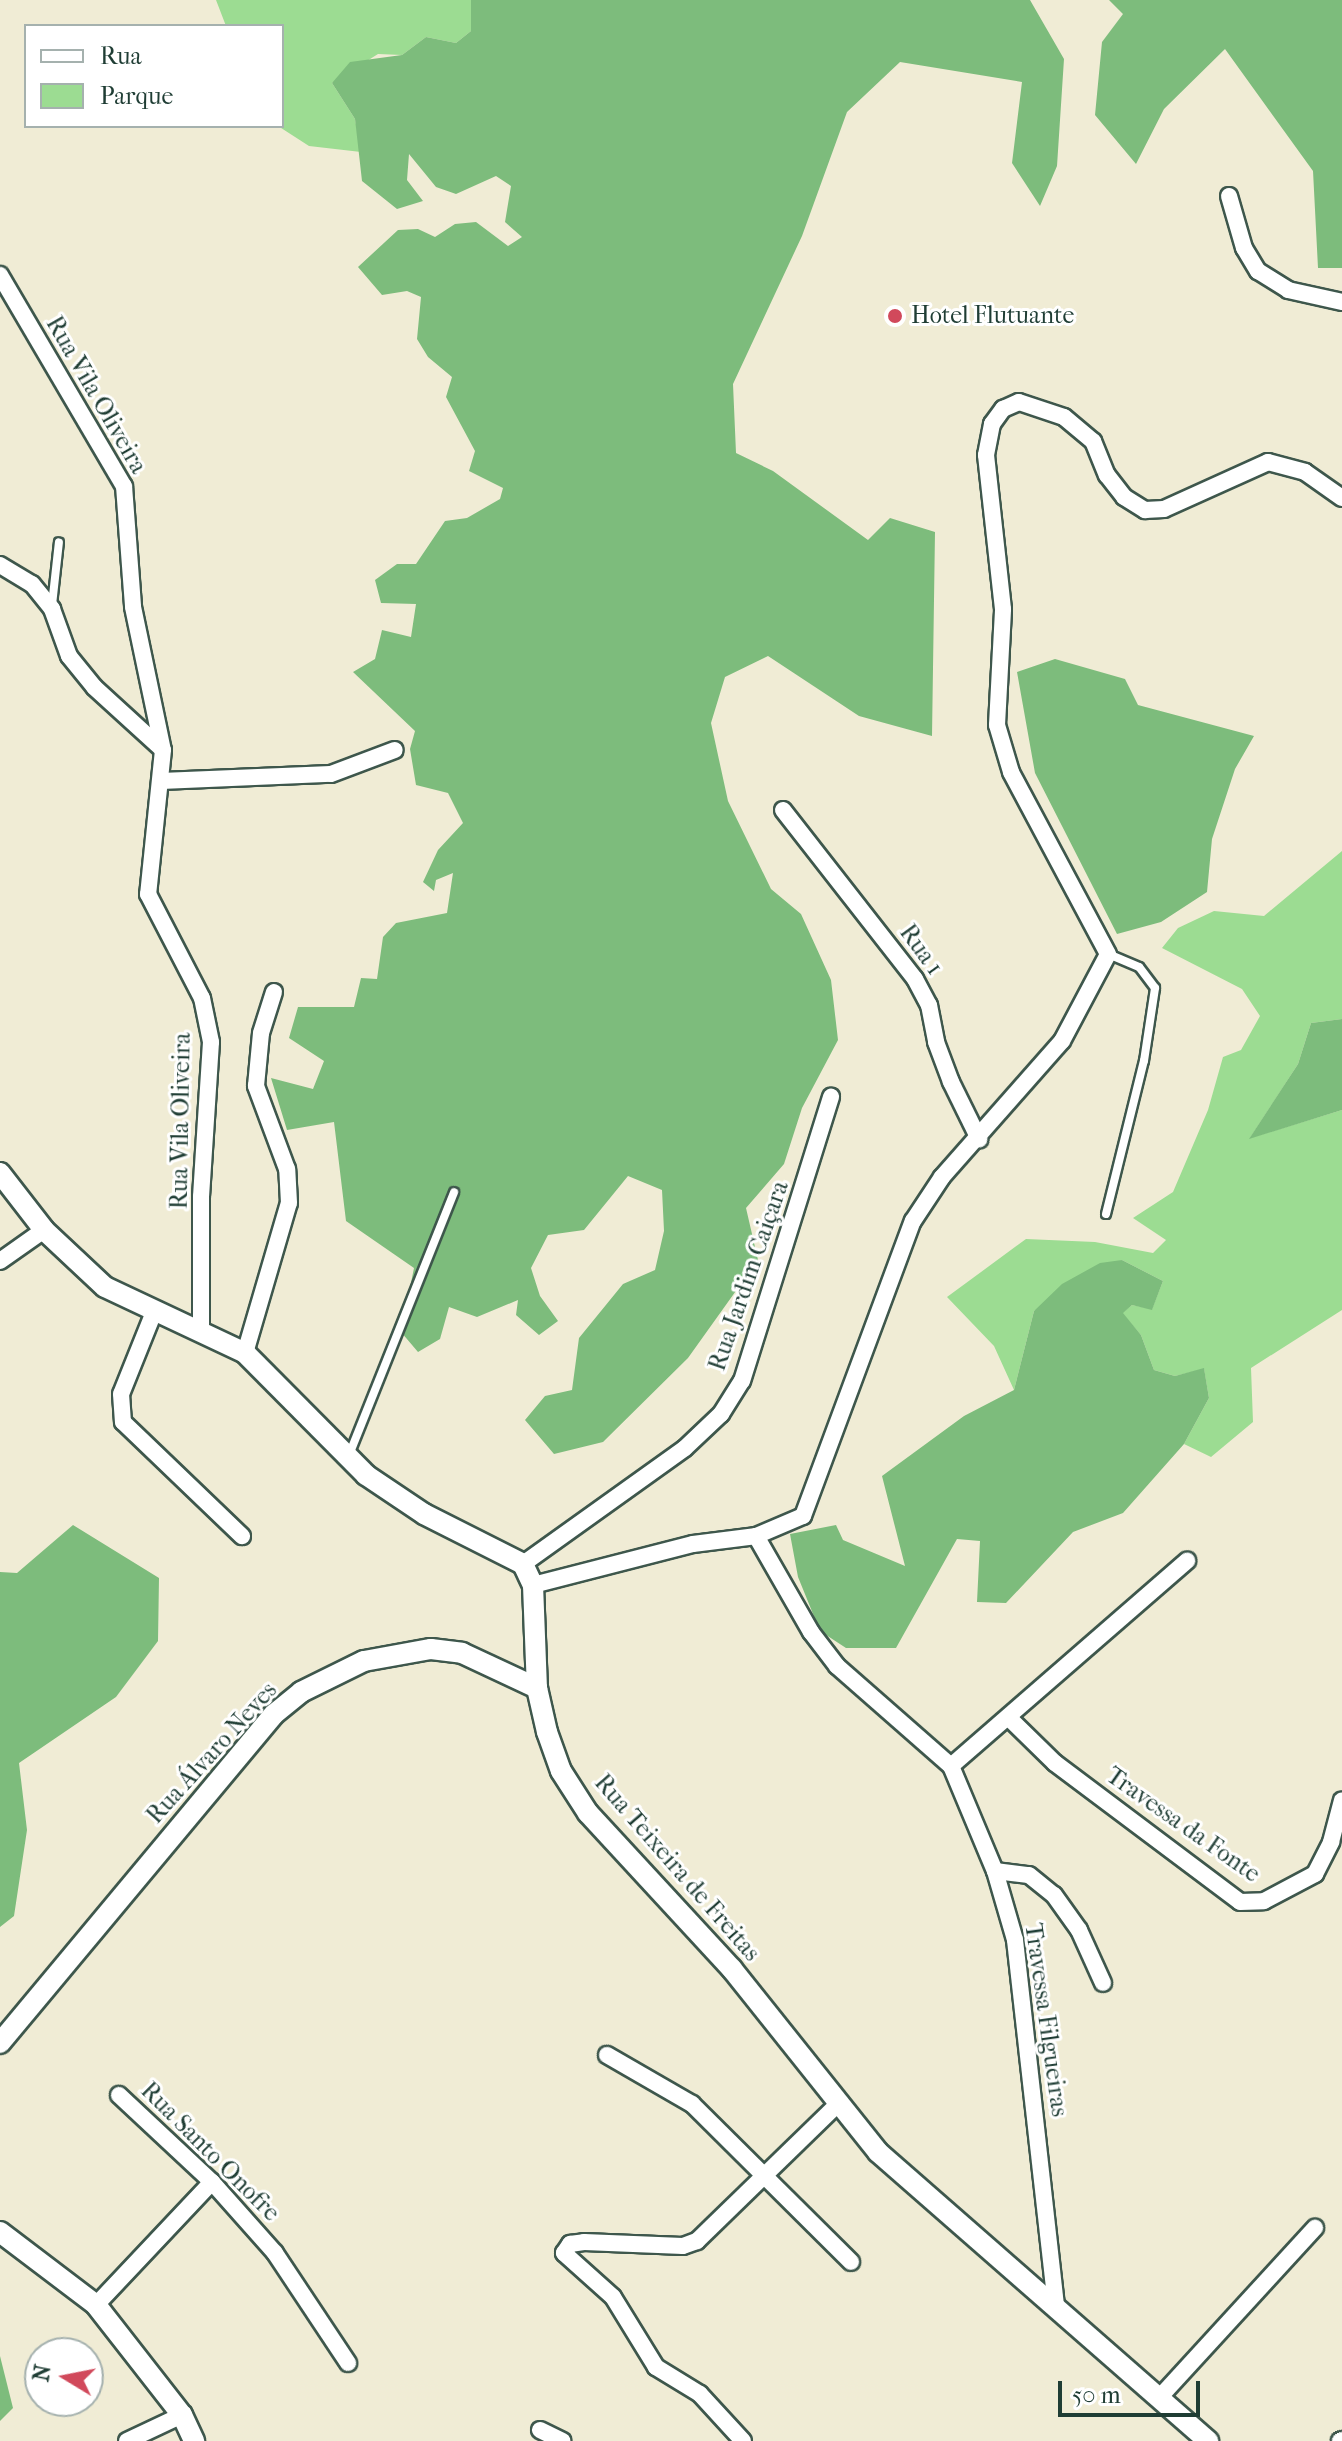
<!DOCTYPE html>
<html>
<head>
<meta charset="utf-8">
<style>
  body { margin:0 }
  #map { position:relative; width:1342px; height:2441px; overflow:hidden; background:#f0ecd5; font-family:"IM FELL French Canon",serif }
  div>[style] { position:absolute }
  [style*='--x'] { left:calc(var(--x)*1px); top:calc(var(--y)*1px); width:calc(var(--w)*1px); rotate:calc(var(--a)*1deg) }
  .green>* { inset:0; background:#9cdc92 }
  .forest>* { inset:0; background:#7dbc7c }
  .roads { filter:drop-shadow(2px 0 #3e574c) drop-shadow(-2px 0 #3e574c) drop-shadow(0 2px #3e574c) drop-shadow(0 -2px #3e574c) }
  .service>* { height:8px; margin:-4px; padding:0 4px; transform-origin:4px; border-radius:4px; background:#fff }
  .minor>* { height:16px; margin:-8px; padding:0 8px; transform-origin:8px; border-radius:8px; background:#fff }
  .tertiary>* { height:20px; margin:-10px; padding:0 10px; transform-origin:10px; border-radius:10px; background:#fff }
  .dots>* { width:22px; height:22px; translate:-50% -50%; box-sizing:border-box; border:4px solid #fff; border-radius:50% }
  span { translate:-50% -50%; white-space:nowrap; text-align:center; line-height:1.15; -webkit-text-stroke:6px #fff; paint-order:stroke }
  .poi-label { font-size:24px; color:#1f3d34 }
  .left { translate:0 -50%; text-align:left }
  .street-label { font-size:24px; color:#1f3d34 }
  .legend { position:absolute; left:24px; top:24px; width:260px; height:104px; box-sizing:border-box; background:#fff; border:2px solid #a5b1ae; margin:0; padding:10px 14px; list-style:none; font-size:24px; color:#1f3d34 }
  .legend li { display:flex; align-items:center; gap:16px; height:40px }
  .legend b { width:40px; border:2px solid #a5b1ae }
  .north { position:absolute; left:24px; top:2337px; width:80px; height:80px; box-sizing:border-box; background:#fff; border:2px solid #a5b1ae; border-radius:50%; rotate:280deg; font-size:22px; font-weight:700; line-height:32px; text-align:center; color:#1f3d34 }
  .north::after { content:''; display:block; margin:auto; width:28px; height:36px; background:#d1495b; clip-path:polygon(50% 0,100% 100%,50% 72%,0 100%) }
  .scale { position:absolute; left:1058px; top:2381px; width:142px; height:36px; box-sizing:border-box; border:4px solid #1f3d34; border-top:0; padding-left:10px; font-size:24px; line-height:28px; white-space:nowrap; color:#1f3d34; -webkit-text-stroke:6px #fff; paint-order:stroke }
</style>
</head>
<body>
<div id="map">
  <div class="green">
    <div style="clip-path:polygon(216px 0,471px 0,471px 31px,456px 43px,426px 37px,402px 55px,378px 54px,332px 83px,355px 119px,361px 152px,309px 146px,278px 126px,282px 26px,226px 26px)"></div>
    <div style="clip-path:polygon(1342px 851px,1342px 1019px,1311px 1023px,1298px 1064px,1250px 1138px,1342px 1110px,1342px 1310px,1251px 1368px,1253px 1422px,1211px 1457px,1184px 1444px,1209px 1398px,1204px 1369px,1175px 1376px,1154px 1370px,1141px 1335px,1122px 1313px,1132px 1305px,1152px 1309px,1163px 1281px,1122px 1260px,1034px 1311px,1014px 1390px,994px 1346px,947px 1297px,1026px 1239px,1095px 1242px,1153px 1253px,1166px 1240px,1133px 1218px,1173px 1192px,1208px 1110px,1223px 1057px,1241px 1050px,1260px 1016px,1242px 989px,1162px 948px,1178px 928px,1214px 911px,1264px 916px)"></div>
  </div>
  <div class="forest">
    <div style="clip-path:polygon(471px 0,1030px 0,1064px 59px,1057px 166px,1040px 206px,1012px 163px,1022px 82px,900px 62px,847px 112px,802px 236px,733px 384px,736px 453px,773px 471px,868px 540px,890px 518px,935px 532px,932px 736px,859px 716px,768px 656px,725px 677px,711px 723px,728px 801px,771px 889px,801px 914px,831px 980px,838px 1040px,802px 1108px,784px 1164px,746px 1208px,758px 1260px,688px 1358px,603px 1442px,554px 1454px,525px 1420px,545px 1396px,572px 1390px,579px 1338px,623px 1284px,655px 1270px,664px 1231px,662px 1190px,628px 1176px,584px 1230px,548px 1235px,531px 1268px,540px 1296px,558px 1321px,539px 1335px,516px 1315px,518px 1300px,477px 1317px,449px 1307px,440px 1339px,418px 1352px,401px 1332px,414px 1268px,346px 1221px,334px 1122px,287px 1130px,271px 1078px,313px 1089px,324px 1061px,289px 1038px,298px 1007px,354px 1007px,361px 978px,377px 979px,383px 937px,396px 923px,447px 913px,453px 873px,436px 880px,434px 891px,423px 882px,438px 850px,463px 823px,448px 793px,416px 785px,410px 749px,415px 731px,353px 672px,375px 659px,382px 630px,411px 637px,416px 604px,381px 603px,375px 580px,397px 564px,416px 564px,445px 521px,467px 518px,500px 499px,503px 488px,469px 471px,475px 451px,446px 397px,452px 377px,428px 357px,417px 339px,421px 297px,407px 291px,382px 295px,358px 267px,398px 230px,418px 229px,435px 237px,455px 224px,476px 222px,508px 246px,522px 237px,505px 222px,511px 186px,496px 176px,456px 194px,436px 187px,409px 154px,407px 180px,423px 201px,397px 209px,362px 181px,355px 119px,332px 83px,350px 62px,402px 55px,426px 37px,456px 43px,471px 31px)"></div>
    <div style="clip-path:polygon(1109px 0,1342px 0,1342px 268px,1318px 268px,1313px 171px,1225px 49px,1164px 109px,1136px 164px,1095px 115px,1102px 42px,1123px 14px)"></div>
    <div style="clip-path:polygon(1055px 659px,1125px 679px,1138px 705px,1254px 736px,1235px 769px,1212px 839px,1207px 892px,1161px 922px,1117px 934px,1035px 773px,1017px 672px)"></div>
    <div style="clip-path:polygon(1342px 1019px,1342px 1110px,1249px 1139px,1298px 1064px,1311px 1023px)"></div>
    <div style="clip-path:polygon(1122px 1260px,1163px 1281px,1152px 1310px,1132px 1305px,1123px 1313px,1141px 1335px,1154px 1370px,1175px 1376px,1204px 1368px,1209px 1398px,1184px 1444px,1123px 1513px,1073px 1532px,1006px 1603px,977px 1602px,980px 1541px,957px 1539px,896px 1648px,846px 1648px,820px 1631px,798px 1577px,790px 1534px,836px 1525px,843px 1540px,905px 1566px,882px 1476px,964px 1416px,1014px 1390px,1034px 1311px,1062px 1284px,1100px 1263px)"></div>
    <div style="clip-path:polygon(73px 1525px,159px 1578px,158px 1641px,116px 1697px,19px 1763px,27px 1830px,14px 1916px,0 1927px,0 1572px,17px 1573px)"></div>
    <div style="clip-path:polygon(0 2356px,13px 2408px,0 2421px)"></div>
  </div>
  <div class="roads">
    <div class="service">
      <div style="--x:52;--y:605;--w:63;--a:-83.7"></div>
      <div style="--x:1106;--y:1214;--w:158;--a:-76.1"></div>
      <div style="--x:1144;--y:1061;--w:74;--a:-81.4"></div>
      <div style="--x:1155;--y:988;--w:26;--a:-127"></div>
      <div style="--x:1139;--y:967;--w:34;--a:-157"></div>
      <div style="--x:349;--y:1455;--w:283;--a:-68.2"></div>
    </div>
    <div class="minor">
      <div style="--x:1229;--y:196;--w:54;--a:73.9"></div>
      <div style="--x:1244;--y:248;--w:27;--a:59"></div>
      <div style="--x:1258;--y:271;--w:36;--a:32"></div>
      <div style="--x:1288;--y:290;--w:55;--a:12.5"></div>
      <div style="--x:0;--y:275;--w:245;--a:59.6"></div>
      <div style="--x:124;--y:486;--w:121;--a:85.7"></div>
      <div style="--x:133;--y:607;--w:146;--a:78.2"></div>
      <div style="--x:163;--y:750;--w:145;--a:95.9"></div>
      <div style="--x:148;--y:894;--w:117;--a:62.6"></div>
      <div style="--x:202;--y:998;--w:45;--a:78.4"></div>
      <div style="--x:211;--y:1042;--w:155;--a:93.7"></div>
      <div style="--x:201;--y:1197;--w:136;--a:90"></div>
      <div style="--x:0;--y:565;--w:37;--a:31"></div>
      <div style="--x:32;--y:584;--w:32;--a:51"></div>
      <div style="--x:52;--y:609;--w:50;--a:70.1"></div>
      <div style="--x:69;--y:656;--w:40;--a:51"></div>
      <div style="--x:94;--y:687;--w:93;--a:42.4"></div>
      <div style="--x:161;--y:781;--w:170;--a:-2.4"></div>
      <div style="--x:331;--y:774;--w:68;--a:-20.6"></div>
      <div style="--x:783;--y:810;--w:214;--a:52"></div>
      <div style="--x:915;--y:979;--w:30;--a:62"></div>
      <div style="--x:929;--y:1005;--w:38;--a:79"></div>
      <div style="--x:936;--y:1042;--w:43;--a:69.4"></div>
      <div style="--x:951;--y:1082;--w:64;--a:63.8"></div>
      <div style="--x:0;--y:1261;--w:54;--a:-35.2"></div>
      <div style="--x:154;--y:1312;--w:88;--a:111.9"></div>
      <div style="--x:121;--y:1394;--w:28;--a:86"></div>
      <div style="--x:123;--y:1422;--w:165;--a:43.8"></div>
      <div style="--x:245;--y:1353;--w:156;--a:-73.7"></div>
      <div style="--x:289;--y:1203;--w:34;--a:-93"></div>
      <div style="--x:287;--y:1169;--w:89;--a:-110.5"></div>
      <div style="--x:256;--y:1086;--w:53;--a:-84.6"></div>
      <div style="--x:261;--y:1033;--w:43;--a:-72.4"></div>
      <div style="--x:756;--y:1536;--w:111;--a:60.2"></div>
      <div style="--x:811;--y:1632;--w:43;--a:52.6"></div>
      <div style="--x:837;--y:1666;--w:152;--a:41.3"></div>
      <div style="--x:951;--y:1766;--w:114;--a:67.3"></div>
      <div style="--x:995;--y:1871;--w:72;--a:73.8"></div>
      <div style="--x:1015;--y:1940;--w:368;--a:83.6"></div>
      <div style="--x:523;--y:1564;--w:199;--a:-35.6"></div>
      <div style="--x:685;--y:1448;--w:50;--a:-43.4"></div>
      <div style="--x:721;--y:1414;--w:39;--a:-58"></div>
      <div style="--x:742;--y:1381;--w:298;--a:-72.6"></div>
      <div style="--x:533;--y:1585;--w:165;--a:-14.4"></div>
      <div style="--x:693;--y:1544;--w:64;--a:-7.2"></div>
      <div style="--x:756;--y:1536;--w:51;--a:-23.1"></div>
      <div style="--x:803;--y:1516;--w:315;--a:-69.6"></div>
      <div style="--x:913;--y:1221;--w:53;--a:-56.6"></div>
      <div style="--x:942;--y:1177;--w:181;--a:-48.6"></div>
      <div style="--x:1062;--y:1041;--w:98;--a:-62.1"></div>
      <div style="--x:1108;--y:954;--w:206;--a:-118.1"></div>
      <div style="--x:1011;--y:772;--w:49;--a:-106.6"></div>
      <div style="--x:997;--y:725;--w:116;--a:-87"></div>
      <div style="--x:1003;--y:609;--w:155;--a:-96.3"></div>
      <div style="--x:986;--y:455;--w:32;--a:-79"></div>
      <div style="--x:992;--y:424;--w:19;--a:-54"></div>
      <div style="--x:1003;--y:409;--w:17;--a:-24"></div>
      <div style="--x:1019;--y:402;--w:47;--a:18.4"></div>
      <div style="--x:1064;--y:417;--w:38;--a:40"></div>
      <div style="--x:1093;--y:441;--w:37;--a:68"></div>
      <div style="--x:1107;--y:475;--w:28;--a:52"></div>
      <div style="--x:1124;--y:497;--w:25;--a:32"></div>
      <div style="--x:1145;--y:510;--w:19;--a:-3"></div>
      <div style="--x:1164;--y:509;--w:114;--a:-24.3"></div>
      <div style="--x:1268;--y:462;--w:38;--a:15"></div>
      <div style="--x:1305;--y:472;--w:45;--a:35.1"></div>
      <div style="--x:1009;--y:1718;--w:64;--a:44.4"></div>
      <div style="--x:1055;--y:1763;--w:231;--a:36.9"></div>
      <div style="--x:1240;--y:1902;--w:24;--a:-2"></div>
      <div style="--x:1264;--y:1901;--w:58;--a:-27.9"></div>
      <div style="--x:1315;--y:1874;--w:36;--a:-63"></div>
      <div style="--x:1331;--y:1842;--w:43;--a:-75.3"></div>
      <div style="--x:951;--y:1766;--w:313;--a:-41"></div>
      <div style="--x:995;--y:1871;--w:34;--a:7"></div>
      <div style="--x:1029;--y:1875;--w:32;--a:39"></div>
      <div style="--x:1054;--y:1895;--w:43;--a:54.5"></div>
      <div style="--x:1079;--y:1930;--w:58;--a:65.6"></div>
      <div style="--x:607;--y:2055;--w:98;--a:30"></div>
      <div style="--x:692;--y:2104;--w:224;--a:44.8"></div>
      <div style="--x:119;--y:2095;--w:127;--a:43.1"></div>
      <div style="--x:212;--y:2182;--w:95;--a:48.4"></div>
      <div style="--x:275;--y:2253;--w:132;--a:56.4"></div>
      <div style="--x:96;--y:2305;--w:169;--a:-46.7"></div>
      <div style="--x:1159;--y:2398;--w:231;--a:-47.5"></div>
      <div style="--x:540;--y:2430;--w:25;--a:26"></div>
      <div style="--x:127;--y:2441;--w:61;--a:-25.3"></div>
      <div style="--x:743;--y:2441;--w:64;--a:-132.5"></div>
      <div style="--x:700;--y:2394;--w:52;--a:-148.5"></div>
      <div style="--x:656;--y:2367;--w:82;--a:-121.6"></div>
      <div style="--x:613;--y:2297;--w:66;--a:-138.1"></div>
      <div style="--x:564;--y:2253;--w:11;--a:-56"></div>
      <div style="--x:570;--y:2244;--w:14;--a:-8"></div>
      <div style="--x:584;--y:2242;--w:99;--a:2.3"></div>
      <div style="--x:683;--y:2246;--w:15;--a:-20"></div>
      <div style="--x:697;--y:2241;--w:198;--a:-44.2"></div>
      <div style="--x:1340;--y:2441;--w:2;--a:-27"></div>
    </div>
    <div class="tertiary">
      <div style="--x:0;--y:1173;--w:72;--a:52.3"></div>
      <div style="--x:44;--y:1230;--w:83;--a:43.1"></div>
      <div style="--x:105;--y:1287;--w:155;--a:25.2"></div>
      <div style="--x:245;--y:1353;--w:172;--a:45.2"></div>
      <div style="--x:366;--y:1475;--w:70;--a:33.9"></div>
      <div style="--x:424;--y:1514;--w:111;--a:26.8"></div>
      <div style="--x:523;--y:1564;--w:23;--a:65"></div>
      <div style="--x:533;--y:1585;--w:103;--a:87.8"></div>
      <div style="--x:537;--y:1688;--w:45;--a:77.2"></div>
      <div style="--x:547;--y:1732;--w:41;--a:70.3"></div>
      <div style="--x:561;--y:1771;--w:50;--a:57.3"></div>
      <div style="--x:588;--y:1813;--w:212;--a:47.3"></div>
      <div style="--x:732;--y:1969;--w:234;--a:51.4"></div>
      <div style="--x:878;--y:2152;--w:439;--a:41.2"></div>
      <div style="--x:0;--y:2043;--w:427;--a:-50.2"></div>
      <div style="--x:273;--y:1715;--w:36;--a:-39"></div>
      <div style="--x:301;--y:1692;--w:70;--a:-26.2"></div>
      <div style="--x:364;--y:1661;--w:68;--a:-10.2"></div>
      <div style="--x:431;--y:1649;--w:31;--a:7"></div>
      <div style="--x:462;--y:1653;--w:83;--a:25"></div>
      <div style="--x:0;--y:2232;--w:121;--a:37.2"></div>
      <div style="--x:96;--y:2305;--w:140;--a:52"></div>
      <div style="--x:182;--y:2415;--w:29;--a:65"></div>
    </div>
  </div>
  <div class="dots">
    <div style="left:895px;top:316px;background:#d1495b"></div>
  </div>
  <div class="poi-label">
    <span class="left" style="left:911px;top:316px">Hotel Flutuante</span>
  </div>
  <div class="street-label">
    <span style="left:96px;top:395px;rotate:60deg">Rua Vila Oliveira</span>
    <span style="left:921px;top:950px;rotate:54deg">Rua 1</span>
    <span style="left:181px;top:1121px;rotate:-89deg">Rua Vila Oliveira</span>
    <span style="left:749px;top:1276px;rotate:-71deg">Rua Jardim Caiçara</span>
    <span style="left:212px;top:1753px;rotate:-48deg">Rua Álvaro Neves</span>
    <span style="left:1183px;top:1825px;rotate:35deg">Travessa da Fonte</span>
    <span style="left:677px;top:1868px;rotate:49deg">Rua Teixeira de Freitas</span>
    <span style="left:1046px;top:2020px;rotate:82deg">Travessa Filgueiras</span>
    <span style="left:210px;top:2152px;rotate:45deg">Rua Santo Onofre</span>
  </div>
  <ul class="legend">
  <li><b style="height:10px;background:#fff"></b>Rua</li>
  <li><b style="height:22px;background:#9cdc92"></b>Parque</li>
  </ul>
  <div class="north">N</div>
  <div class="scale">50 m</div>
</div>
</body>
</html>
